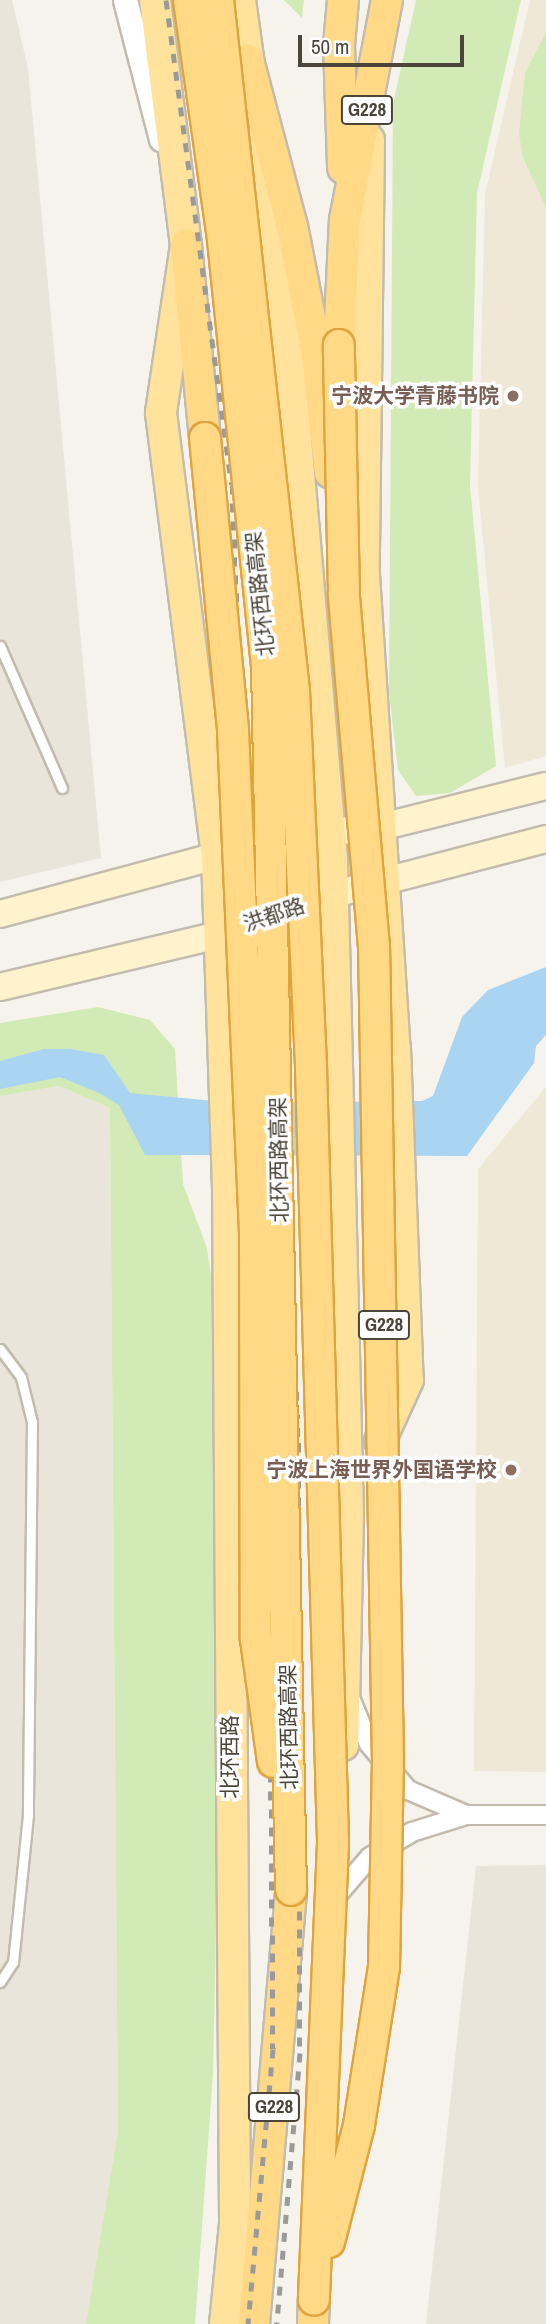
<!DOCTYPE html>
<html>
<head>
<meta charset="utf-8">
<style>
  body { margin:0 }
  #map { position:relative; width:546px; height:2324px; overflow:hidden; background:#f6f3ec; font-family:"Archivo Narrow","Noto Sans SC",sans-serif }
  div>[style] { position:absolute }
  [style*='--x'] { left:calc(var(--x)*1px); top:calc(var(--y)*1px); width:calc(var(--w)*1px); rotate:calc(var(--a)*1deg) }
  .residential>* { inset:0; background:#eae5da }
  .education>* { inset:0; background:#efe8d6 }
  .green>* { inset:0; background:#d2eab5 }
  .water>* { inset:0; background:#a9d4f2 }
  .roads { filter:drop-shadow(2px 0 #c2bbae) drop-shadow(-2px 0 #c2bbae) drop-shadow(0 2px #c2bbae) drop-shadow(0 -2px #c2bbae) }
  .service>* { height:9px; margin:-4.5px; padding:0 4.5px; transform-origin:4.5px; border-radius:4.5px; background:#fff }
  .minor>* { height:18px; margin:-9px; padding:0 9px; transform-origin:9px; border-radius:9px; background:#fff }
  .tertiary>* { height:23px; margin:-11.5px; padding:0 11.5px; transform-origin:11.5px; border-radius:11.5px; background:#fff }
  .secondary>* { height:26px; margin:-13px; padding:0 13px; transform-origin:13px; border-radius:13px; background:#fff3cd }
  .primary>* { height:30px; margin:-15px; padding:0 15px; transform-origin:15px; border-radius:15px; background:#ffe39c }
  .trunk>* { height:30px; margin:-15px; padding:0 15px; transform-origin:15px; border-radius:15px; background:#ffd985 }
  .rail>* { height:5px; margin-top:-2.5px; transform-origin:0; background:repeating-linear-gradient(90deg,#9a9a9a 0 9px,transparent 0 18px) }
  .bridges { filter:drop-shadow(2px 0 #e0a43c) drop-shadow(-2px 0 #e0a43c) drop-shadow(0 2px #e0a43c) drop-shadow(0 -2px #e0a43c) }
  .trunk-bridge>* { height:30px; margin:-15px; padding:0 15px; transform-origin:15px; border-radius:15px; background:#ffd985 }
  .dots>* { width:19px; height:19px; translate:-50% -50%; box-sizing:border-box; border:4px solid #fff; border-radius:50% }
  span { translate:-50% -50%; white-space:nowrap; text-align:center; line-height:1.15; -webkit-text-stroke:7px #fff; paint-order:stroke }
  .shield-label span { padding:2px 5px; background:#fff; border:2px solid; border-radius:5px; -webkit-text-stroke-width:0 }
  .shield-label { font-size:19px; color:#4b4439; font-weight:700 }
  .education-label { font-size:21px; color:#785e54; font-weight:700 }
  .right { translate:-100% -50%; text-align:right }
  .street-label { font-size:21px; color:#4b4439 }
  .scale { position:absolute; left:298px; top:35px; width:166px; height:32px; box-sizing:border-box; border:4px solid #4b4439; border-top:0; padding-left:9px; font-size:21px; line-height:24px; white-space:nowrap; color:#4b4439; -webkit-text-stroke:5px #fff; paint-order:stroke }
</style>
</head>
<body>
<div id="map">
  <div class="residential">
    <div style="clip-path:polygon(0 0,12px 0,28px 68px,101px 858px,0 882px)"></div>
    <div style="clip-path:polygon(59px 1086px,110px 1108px,118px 2130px,86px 2324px,0 2324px,0 1096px)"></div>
    <div style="clip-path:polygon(546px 1865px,546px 2324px,426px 2324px,476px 1866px)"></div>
  </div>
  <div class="education">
    <div style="clip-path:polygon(530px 0,546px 0,546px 756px,505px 768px,478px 487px,485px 194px)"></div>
    <div style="clip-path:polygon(546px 1087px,546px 1772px,474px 1771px,478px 1169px)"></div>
  </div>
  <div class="green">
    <div style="clip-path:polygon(284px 0,304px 0,302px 18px)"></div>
    <div style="clip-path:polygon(416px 0,521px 0,477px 193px,470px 485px,496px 766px,450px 793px,416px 796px,398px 770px,389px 692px,393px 104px)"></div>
    <div style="clip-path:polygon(546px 32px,546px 208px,523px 157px,519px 134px,525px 73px)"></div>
    <div style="clip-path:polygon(98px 1007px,150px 1020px,175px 1049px,183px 1184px,207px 1248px,218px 1325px,221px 1696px,213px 2073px,195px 2324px,86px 2324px,118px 2130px,110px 1108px,59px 1086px,0 1096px,0 1023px)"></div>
  </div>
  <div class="water">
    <div style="clip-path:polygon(546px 967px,546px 1035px,536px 1046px,534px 1063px,467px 1156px,145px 1155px,119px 1105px,99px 1093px,60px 1077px,0 1089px,0 1061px,44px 1049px,70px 1049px,104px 1055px,130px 1093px,236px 1103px,422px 1101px,433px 1096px,462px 1017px,488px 990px)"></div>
  </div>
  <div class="roads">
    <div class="service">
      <div style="--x:0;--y:646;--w:155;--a:66.4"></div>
      <div style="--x:0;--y:1349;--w:35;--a:53"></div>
      <div style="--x:21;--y:1377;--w:46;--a:76.3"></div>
      <div style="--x:32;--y:1422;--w:393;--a:90.6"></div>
      <div style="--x:28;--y:1815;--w:148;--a:95.8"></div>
      <div style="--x:13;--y:1962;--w:24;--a:123"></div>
    </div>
    <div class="minor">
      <div style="--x:466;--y:1815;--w:80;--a:0"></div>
      <div style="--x:338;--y:1894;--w:49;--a:-49.1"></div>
      <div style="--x:370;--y:1857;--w:49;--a:-30.8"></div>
      <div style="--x:412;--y:1832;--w:57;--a:-17.5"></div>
      <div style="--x:466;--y:1815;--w:63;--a:-156.7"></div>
      <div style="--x:408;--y:1790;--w:60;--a:-130.3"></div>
      <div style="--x:369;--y:1744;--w:50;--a:-112.4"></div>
    </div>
    <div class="tertiary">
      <div style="--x:125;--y:0;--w:144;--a:75.5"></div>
    </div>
    <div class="secondary">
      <div style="--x:0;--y:914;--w:225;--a:-15"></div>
      <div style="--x:217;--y:856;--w:116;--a:-12"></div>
      <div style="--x:330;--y:832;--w:51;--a:-5.6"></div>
      <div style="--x:381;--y:827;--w:170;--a:-14"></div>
      <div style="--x:0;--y:987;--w:224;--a:-13.4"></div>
      <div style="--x:218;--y:935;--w:120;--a:-19.5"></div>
      <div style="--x:331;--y:895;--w:222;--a:-14.6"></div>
    </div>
    <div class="primary">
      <div style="--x:155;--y:0;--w:247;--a:82.8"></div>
      <div style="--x:186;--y:245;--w:170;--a:98.5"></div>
      <div style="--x:161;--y:413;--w:447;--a:82.8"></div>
      <div style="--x:217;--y:856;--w:334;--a:88.1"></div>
      <div style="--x:228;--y:1190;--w:1034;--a:89.61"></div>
      <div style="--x:235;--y:2224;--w:100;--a:95.7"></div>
      <div style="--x:240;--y:0;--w:88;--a:82.1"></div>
      <div style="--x:259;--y:140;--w:254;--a:82.5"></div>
      <div style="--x:292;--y:392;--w:470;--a:85.1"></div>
      <div style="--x:332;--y:860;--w:655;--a:88.6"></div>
      <div style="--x:348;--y:1515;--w:230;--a:91.2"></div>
      <div style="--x:369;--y:140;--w:435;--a:90.7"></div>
      <div style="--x:364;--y:575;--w:474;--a:86.3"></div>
      <div style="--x:395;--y:1048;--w:332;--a:87.8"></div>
      <div style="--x:408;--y:1380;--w:67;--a:114.7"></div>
    </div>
    <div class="trunk">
      <div style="--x:343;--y:0;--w:45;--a:95.1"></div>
      <div style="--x:339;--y:45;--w:123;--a:88.1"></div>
      <div style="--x:248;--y:60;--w:172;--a:75.2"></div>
      <div style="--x:292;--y:226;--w:124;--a:78.9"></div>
      <div style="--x:316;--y:348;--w:125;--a:83.6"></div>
      <div style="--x:186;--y:245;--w:194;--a:84.4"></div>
      <div style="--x:339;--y:345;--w:125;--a:-87.3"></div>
      <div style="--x:345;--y:220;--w:224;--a:-79.2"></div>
      <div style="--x:254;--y:2324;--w:436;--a:-85.1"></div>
      <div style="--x:313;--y:2324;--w:24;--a:-88"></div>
    </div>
  </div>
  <div class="rail">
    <div style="--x:166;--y:0;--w:489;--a:82.3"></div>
    <div style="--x:232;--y:485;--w:965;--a:87.86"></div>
    <div style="--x:268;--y:1449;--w:600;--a:89.52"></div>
    <div style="--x:273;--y:2049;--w:276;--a:95.2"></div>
    <div style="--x:199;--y:0;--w:496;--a:82.6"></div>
    <div style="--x:263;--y:492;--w:952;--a:87.89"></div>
    <div style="--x:298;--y:1443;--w:610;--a:89.81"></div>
    <div style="--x:300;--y:2053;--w:272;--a:94.9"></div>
  </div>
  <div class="bridges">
    <div class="trunk-bridge">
      <div style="--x:189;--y:0;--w:242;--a:81.9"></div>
      <div style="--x:223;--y:240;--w:427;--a:84.1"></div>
      <div style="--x:267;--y:665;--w:1225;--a:88.88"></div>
      <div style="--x:218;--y:0;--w:695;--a:83.72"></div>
      <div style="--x:294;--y:691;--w:377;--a:87.4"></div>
      <div style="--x:311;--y:1068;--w:775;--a:88.37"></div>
      <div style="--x:333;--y:1843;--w:457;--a:92.4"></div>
      <div style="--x:205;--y:438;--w:294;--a:84.5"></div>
      <div style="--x:233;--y:731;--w:502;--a:87.49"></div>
      <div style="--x:255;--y:1233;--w:406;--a:89.9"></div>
      <div style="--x:256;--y:1639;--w:124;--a:82.1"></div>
      <div style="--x:329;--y:2242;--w:121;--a:-75.6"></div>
      <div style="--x:359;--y:2125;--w:160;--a:-81"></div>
      <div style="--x:384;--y:1967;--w:205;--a:-88.9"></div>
      <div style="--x:388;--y:1762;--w:815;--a:-90.98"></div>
      <div style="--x:374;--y:947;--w:354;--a:-94.9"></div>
      <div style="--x:344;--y:594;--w:249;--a:-91.2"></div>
    </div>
  </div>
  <div class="dots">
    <div style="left:513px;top:396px;background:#8d6e63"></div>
    <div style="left:511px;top:1470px;background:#8d6e63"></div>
  </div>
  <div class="shield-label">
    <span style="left:367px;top:110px">G228</span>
    <span style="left:384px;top:1325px">G228</span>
    <span style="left:274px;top:2107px">G228</span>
  </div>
  <div class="education-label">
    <span class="right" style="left:499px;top:396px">宁波大学青藤书院</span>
    <span class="right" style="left:497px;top:1470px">宁波上海世界外国语学校</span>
  </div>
  <div class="street-label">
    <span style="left:260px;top:594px;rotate:-96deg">北环西路高架</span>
    <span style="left:274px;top:915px;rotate:-19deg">洪都路</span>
    <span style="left:279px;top:1160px;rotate:-91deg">北环西路高架</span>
    <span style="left:289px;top:1727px;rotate:-91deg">北环西路高架</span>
    <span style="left:230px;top:1757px;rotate:-90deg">北环西路</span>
  </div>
  <div class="scale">50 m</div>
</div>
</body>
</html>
